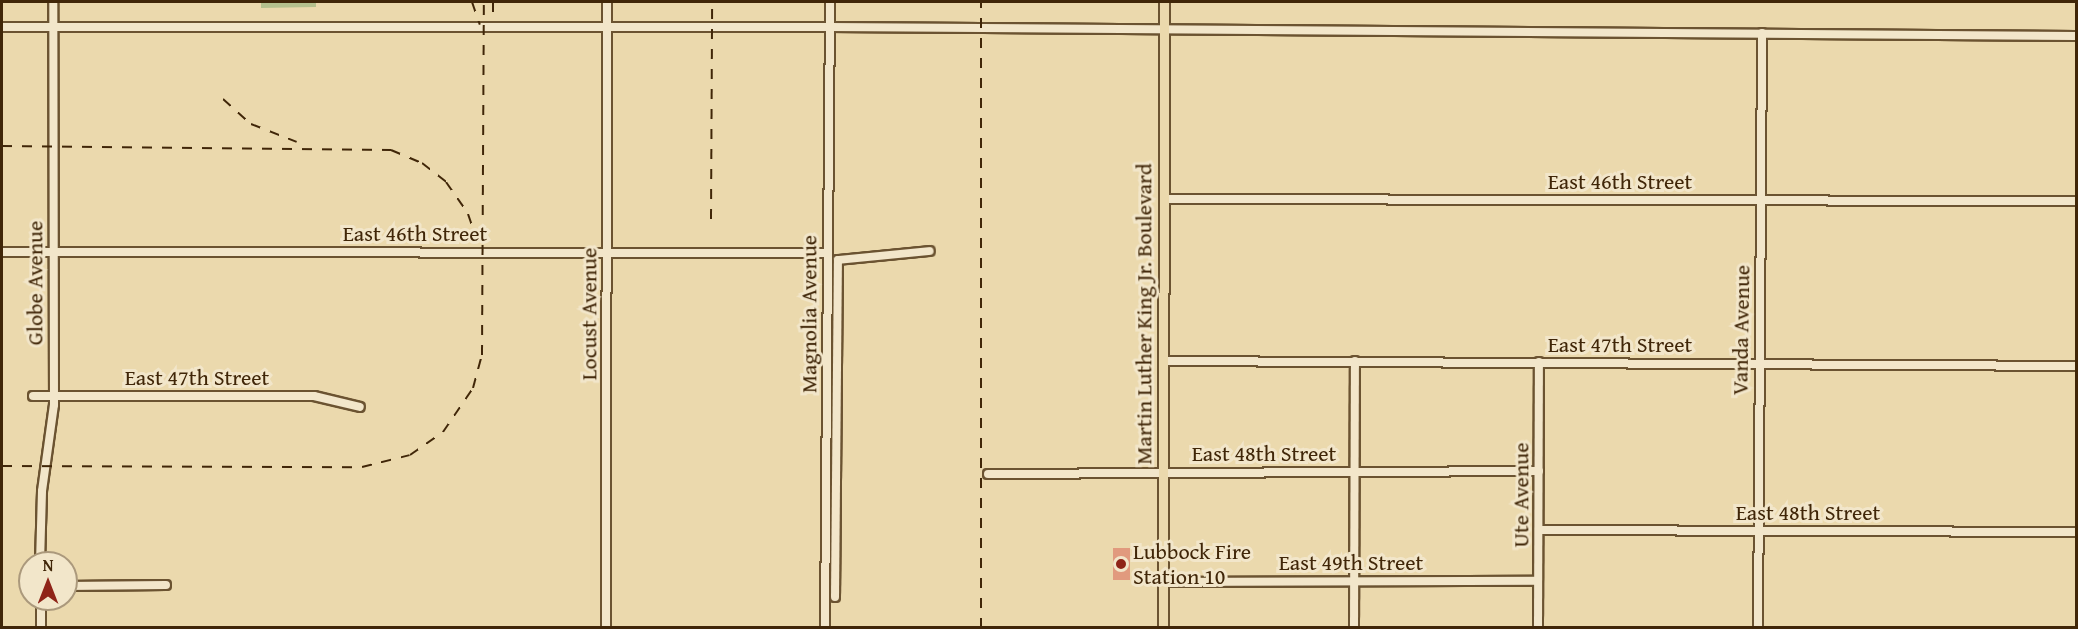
<!DOCTYPE html>
<html>
<head>
<meta charset="utf-8">
<style>
  body { margin:0 }
  #map { position:relative; width:2078px; height:629px; overflow:hidden; background:#ebd9ad; font-family:"Gentium Book Plus",serif }
  div>[style] { position:absolute }
  [style*='--x'] { left:calc(var(--x)*1px); top:calc(var(--y)*1px); width:calc(var(--w)*1px); rotate:calc(var(--a)*1deg) }
  .green>* { inset:0; background:#b4c08d }
  .building>* { inset:0; background:#e19a7e; transform-origin:0 0 }
  .roads { filter:drop-shadow(2px 0 #6b5331) drop-shadow(-2px 0 #6b5331) drop-shadow(0 2px #6b5331) drop-shadow(0 -2px #6b5331) }
  .minor>* { height:8px; margin:-4px; padding:0 4px; transform-origin:4px; border-radius:4px; background:#f2e6ca }
  .major>* { height:9px; margin:-4.5px; padding:0 4.5px; transform-origin:4.5px; border-radius:4.5px; background:#ebd9ad }
  .rail>* { height:2px; margin-top:-1px; transform-origin:0; background:repeating-linear-gradient(90deg,#402608 0 10px,transparent 0 20px) }
  .dots>* { width:16px; height:16px; translate:-50% -50%; box-sizing:border-box; border:3px solid #f2e6ca; border-radius:50% }
  span { translate:-50% -50%; white-space:nowrap; text-align:center; line-height:1.15; -webkit-text-stroke:6px #f2e6ca; paint-order:stroke }
  .street-label { font-size:22px; color:#402608 }
  .poi-label { font-size:22px; color:#402608 }
  .left { translate:0 -50%; text-align:left }
  .frame { position:absolute; inset:0; border:3px solid #402608; pointer-events:none }
  .north { position:absolute; left:18px; top:551px; width:60px; height:60px; box-sizing:border-box; background:#f2e6ca; border:2px solid #ab997c; border-radius:50%; rotate:0deg; font-size:16px; font-weight:700; line-height:24px; text-align:center; color:#402608 }
  .north::after { content:''; display:block; margin:auto; width:21px; height:27px; background:#8f2418; clip-path:polygon(50% 0,100% 100%,50% 72%,0 100%) }
</style>
</head>
<body>
<div id="map">
  <div class="green">
    <div style="clip-path:polygon(261px 2px,316px 2px,316px 7px,261px 8px)"></div>
  </div>
  <div class="building">
    <div style="left:1113px;top:548px;width:17px;height:32px"></div>
  </div>
  <div class="roads">
    <div class="minor">
      <div style="--x:2;--y:27;--w:828;--a:0"></div>
      <div style="--x:830;--y:27;--w:1246;--a:0.41"></div>
      <div style="--x:1164;--y:199;--w:912;--a:0.13"></div>
      <div style="--x:2;--y:252;--w:826;--a:0.07"></div>
      <div style="--x:1164;--y:361;--w:912;--a:0.31"></div>
      <div style="--x:33;--y:396;--w:281;--a:0"></div>
      <div style="--x:314;--y:396;--w:47;--a:13.4"></div>
      <div style="--x:988;--y:474;--w:551;--a:-0.31"></div>
      <div style="--x:1539;--y:530;--w:537;--a:0.21"></div>
      <div style="--x:40;--y:563;--w:72;--a:-88.4"></div>
      <div style="--x:42;--y:491;--w:87;--a:-82.1"></div>
      <div style="--x:54;--y:405;--w:403;--a:-90.1"></div>
      <div style="--x:1163;--y:582;--w:375;--a:-0.2"></div>
      <div style="--x:66;--y:586;--w:100;--a:-0.6"></div>
      <div style="--x:835;--y:597;--w:337;--a:-89.5"></div>
      <div style="--x:838;--y:260;--w:92;--a:-5.6"></div>
      <div style="--x:41;--y:599;--w:29;--a:90"></div>
      <div style="--x:606;--y:628;--w:626;--a:-89.91"></div>
      <div style="--x:825;--y:628;--w:626;--a:-89.54"></div>
      <div style="--x:1354;--y:628;--w:267;--a:-89.8"></div>
      <div style="--x:1538;--y:628;--w:266;--a:-89.8"></div>
      <div style="--x:1758;--y:628;--w:595;--a:-89.61"></div>
    </div>
    <div class="major">
      <div style="--x:1163;--y:628;--w:626;--a:-89.91"></div>
    </div>
  </div>
  <div class="rail">
    <div style="--x:472;--y:2;--w:24;--a:71"></div>
    <div style="--x:493;--y:2;--w:17;--a:90"></div>
    <div style="--x:223;--y:99;--w:38;--a:42"></div>
    <div style="--x:251;--y:124;--w:49;--a:21.4"></div>
    <div style="--x:2;--y:146;--w:389;--a:0.6"></div>
    <div style="--x:391;--y:150;--w:34;--a:23"></div>
    <div style="--x:422;--y:163;--w:31;--a:38"></div>
    <div style="--x:446;--y:182;--w:39;--a:55"></div>
    <div style="--x:468;--y:214;--w:34;--a:71"></div>
    <div style="--x:711;--y:219;--w:217;--a:-89.7"></div>
    <div style="--x:2;--y:466;--w:360;--a:0.2"></div>
    <div style="--x:362;--y:467;--w:49;--a:-14"></div>
    <div style="--x:410;--y:455;--w:40;--a:-34.9"></div>
    <div style="--x:443;--y:432;--w:53;--a:-55.7"></div>
    <div style="--x:473;--y:388;--w:34;--a:-75"></div>
    <div style="--x:482;--y:355;--w:353;--a:-89.7"></div>
    <div style="--x:981;--y:628;--w:626;--a:-90"></div>
  </div>
  <div class="dots">
    <div style="left:1121px;top:564px;background:#8f2418"></div>
  </div>
  <div class="street-label">
    <span style="left:1620px;top:182px">East 46th Street</span>
    <span style="left:415px;top:234px">East 46th Street</span>
    <span style="left:35px;top:283px;rotate:-90deg">Globe Avenue</span>
    <span style="left:589px;top:314px;rotate:-90deg">Locust Avenue</span>
    <span style="left:809px;top:314px;rotate:-90deg">Magnolia Avenue</span>
    <span style="left:1144px;top:314px;rotate:-90deg">Martin Luther King Jr. Boulevard</span>
    <span style="left:1741px;top:330px;rotate:-89deg">Vanda Avenue</span>
    <span style="left:1620px;top:345px">East 47th Street</span>
    <span style="left:197px;top:378px">East 47th Street</span>
    <span style="left:1264px;top:454px">East 48th Street</span>
    <span style="left:1521px;top:495px;rotate:-90deg">Ute Avenue</span>
    <span style="left:1808px;top:513px">East 48th Street</span>
    <span style="left:1351px;top:563px">East 49th Street</span>
  </div>
  <div class="poi-label">
    <span class="left" style="left:1133px;top:564px">Lubbock Fire<br>Station 10</span>
  </div>
  <div class="frame"></div>
  <div class="north">N</div>
</div>
</body>
</html>
